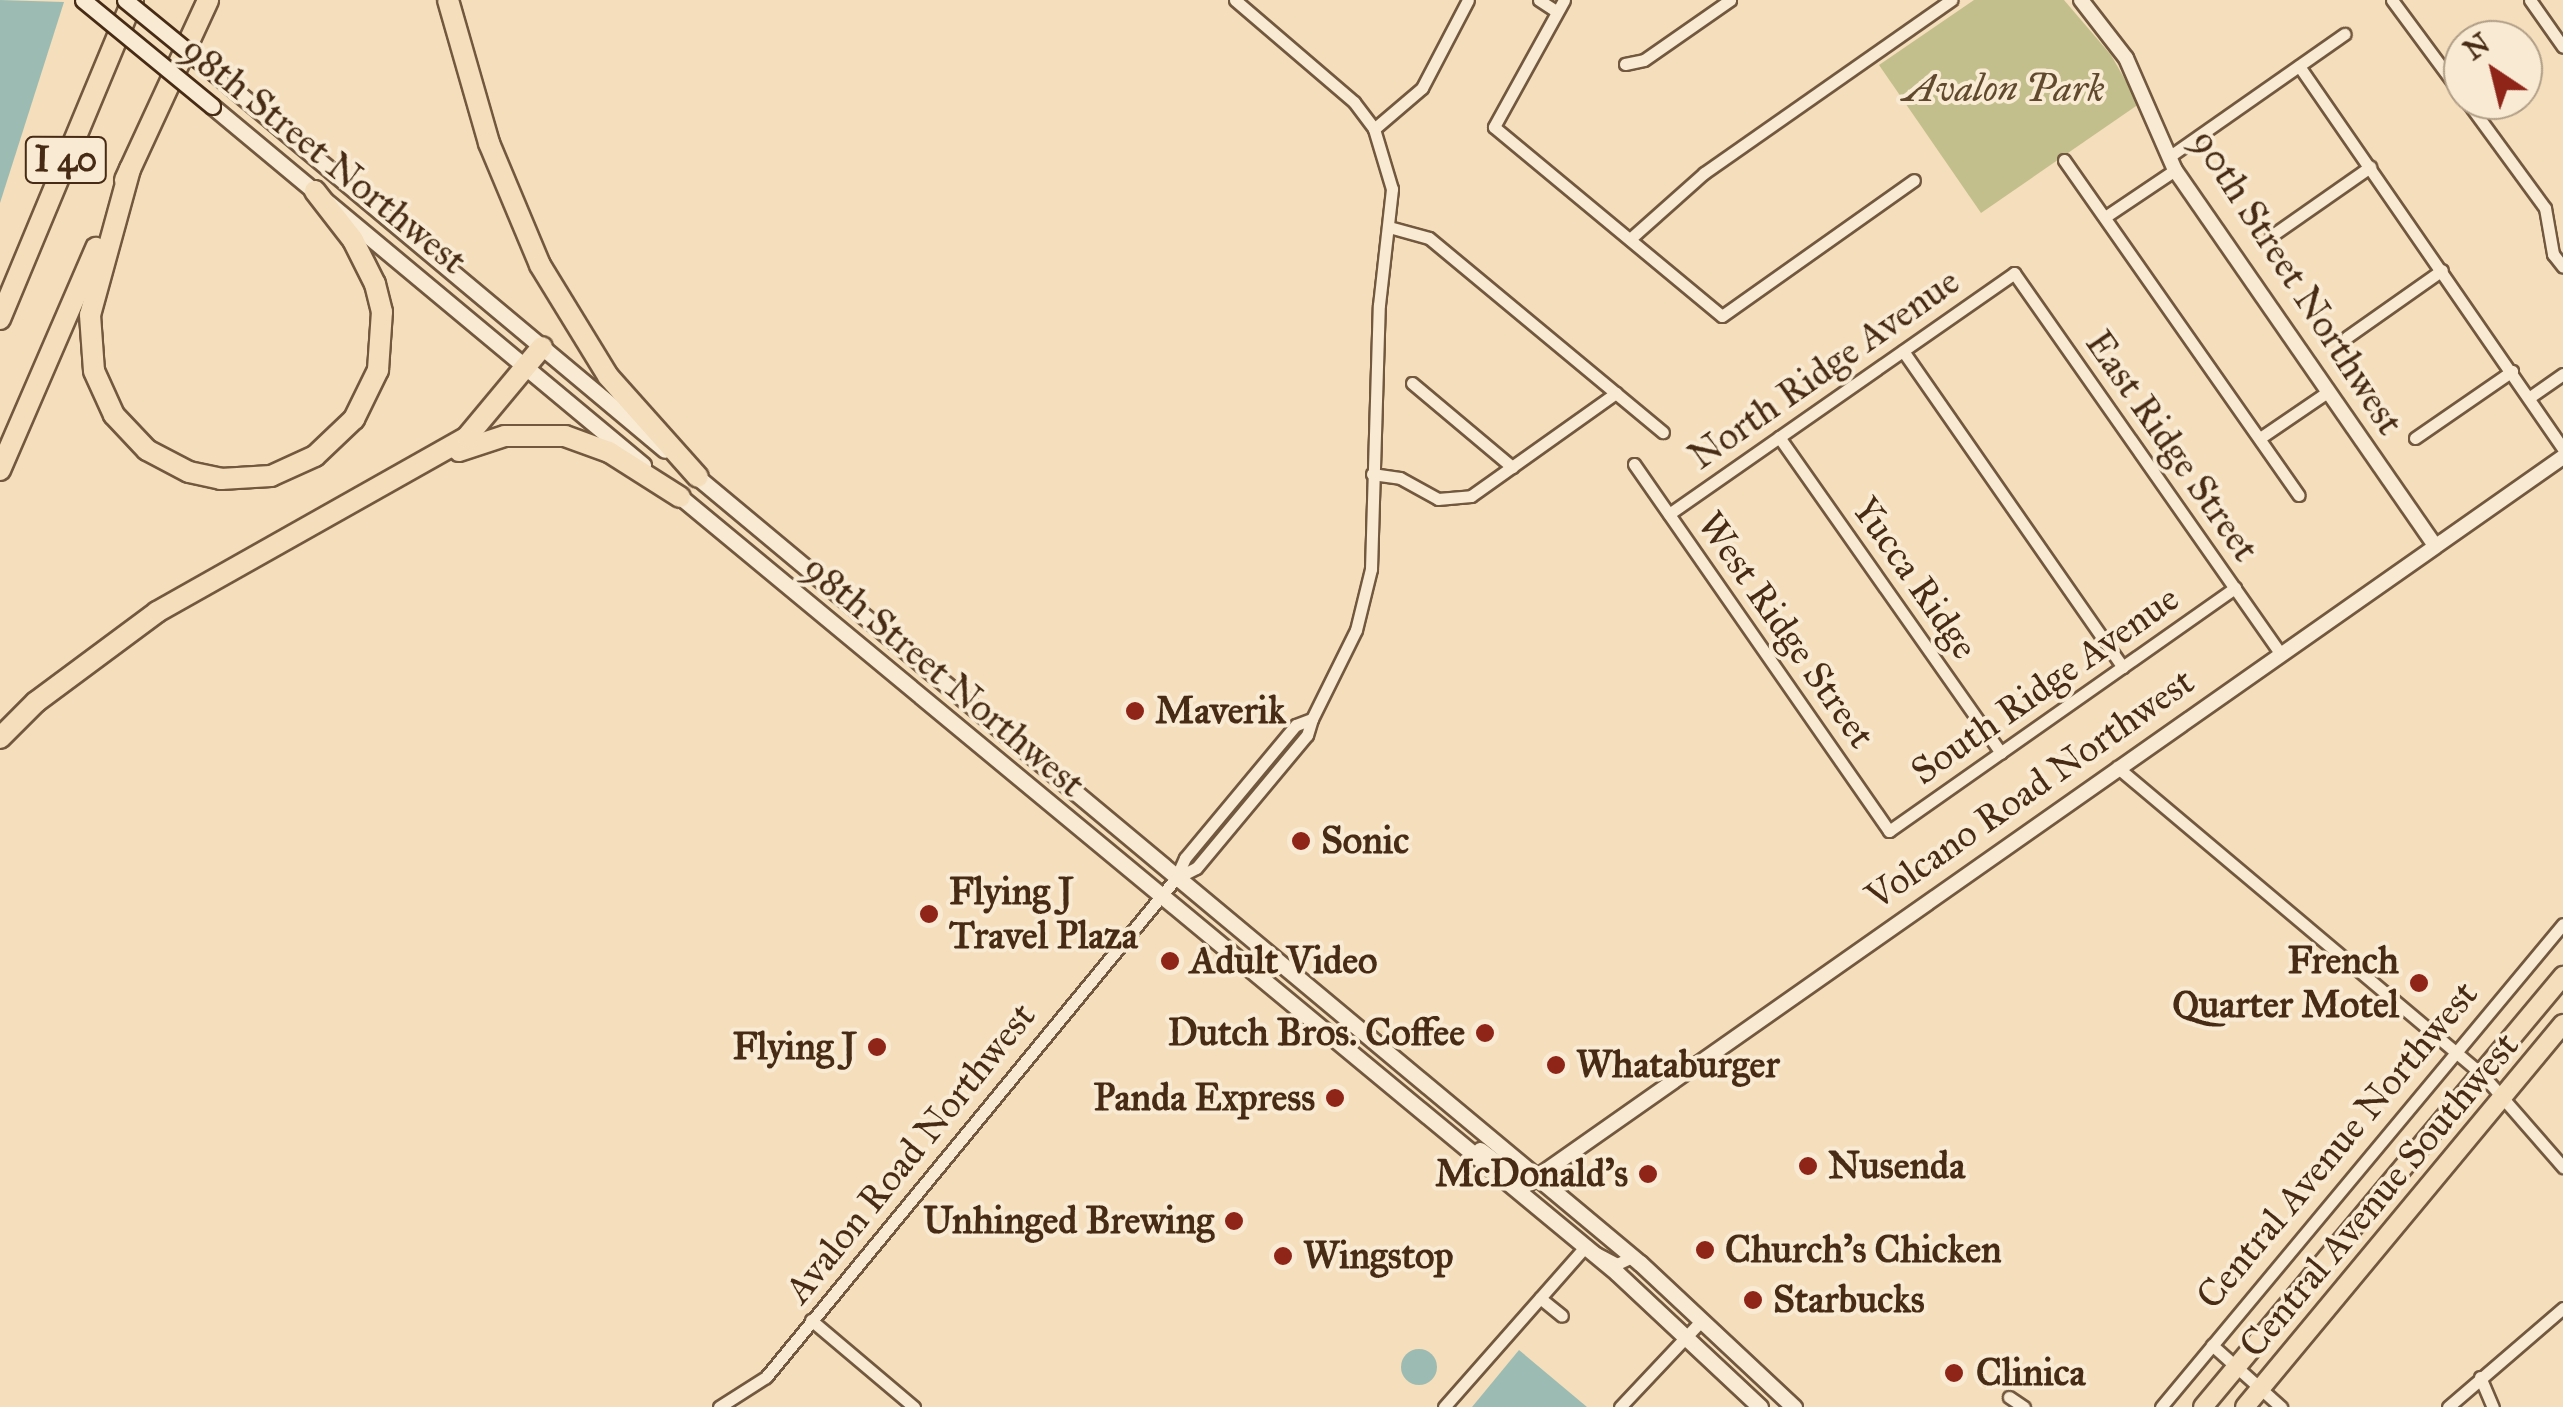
<!DOCTYPE html>
<html>
<head>
<meta charset="utf-8">
<style>
  body { margin:0 }
  #map { position:relative; width:2563px; height:1407px; overflow:hidden; background:#f5debc; font-family:"IM FELL Great Primer",serif }
  div>[style] { position:absolute }
  [style*='--x'] { left:calc(var(--x)*1px); top:calc(var(--y)*1px); width:calc(var(--w)*1px); rotate:calc(var(--a)*1deg) }
  .green>* { inset:0; background:#c3bf8c }
  .water>* { inset:0; background:#9cbcb3 }
  .round { border-radius:50% }
  .roads { filter:drop-shadow(2px 0 #72583e) drop-shadow(-2px 0 #72583e) drop-shadow(0 2px #72583e) drop-shadow(0 -2px #72583e) }
  .minor>* { height:11px; margin:-5.5px; padding:0 5.5px; transform-origin:5.5px; border-radius:5.5px; background:#f8ead3 }
  .tertiary>* { height:14px; margin:-7px; padding:0 7px; transform-origin:7px; border-radius:7px; background:#f8ead3 }
  .secondary>* { height:15px; margin:-7.5px; padding:0 7.5px; transform-origin:7.5px; border-radius:7.5px; background:#f8ead3 }
  .primary>* { height:18px; margin:-9px; padding:0 9px; transform-origin:9px; border-radius:9px; background:#f5debc }
  .motorway>* { height:20px; margin:-10px; padding:0 10px; transform-origin:10px; border-radius:10px; background:#f5debc }
  .bridges { filter:drop-shadow(2px 0 #472b14) drop-shadow(-2px 0 #472b14) drop-shadow(0 2px #472b14) drop-shadow(0 -2px #472b14) }
  .secondary-bridge>* { height:15px; margin:-7.5px; padding:0 7.5px; transform-origin:7.5px; border-radius:7.5px; background:#f8ead3 }
  .dots>* { width:28px; height:28px; translate:-50% -50%; box-sizing:border-box; border:5px solid #f8ead3; border-radius:50% }
  span { translate:-50% -50%; white-space:nowrap; text-align:center; line-height:1.15; -webkit-text-stroke:8px #f8ead3; paint-order:stroke }
  .shield-label span { padding:2px 8px; background:#f8ead3; border:2px solid; border-radius:8px; -webkit-text-stroke-width:0 }
  .shield-label { font-size:35px; color:#472b14; font-weight:700 }
  .park-label { font-size:38px; color:#60492c; font-style:italic }
  .street-label { font-size:38px; color:#472b14 }
  .poi-label { font-size:38px; color:#472b14; font-weight:700 }
  .left { translate:0 -50%; text-align:left }
  .right { translate:-100% -50%; text-align:right }
  .north { position:absolute; left:2443px; top:20px; width:100px; height:100px; box-sizing:border-box; background:#f8ead3; border:2px solid #b19e87; border-radius:50%; rotate:325deg; font-size:28px; font-weight:700; line-height:40px; text-align:center; color:#472b14 }
  .north::after { content:''; display:block; margin:auto; width:35px; height:45px; background:#8f2418; clip-path:polygon(50% 0,100% 100%,50% 72%,0 100%) }
</style>
</head>
<body>
<div id="map">
  <div class="green">
    <div style="clip-path:polygon(1974px 0,2064px 0,2111px 55px,2139px 104px,1981px 213px,1879px 65px)"></div>
  </div>
  <div class="water">
    <div style="clip-path:polygon(0 0,64px 2px,0 203px)"></div>
    <div class="round" style="left:1401px;top:1349px;width:36px;height:36px"></div>
    <div style="clip-path:polygon(1519px 1350px,1587px 1407px,1472px 1407px)"></div>
  </div>
  <div class="roads">
    <div class="minor">
      <div style="--x:1235;--y:0;--w:157;--a:40.6"></div>
      <div style="--x:1354;--y:102;--w:34;--a:53"></div>
      <div style="--x:1539;--y:0;--w:20;--a:33"></div>
      <div style="--x:1564;--y:0;--w:145;--a:118.9"></div>
      <div style="--x:1494;--y:127;--w:296;--a:39.7"></div>
      <div style="--x:1722;--y:316;--w:235;--a:-35.3"></div>
      <div style="--x:2392;--y:0;--w:119;--a:53.5"></div>
      <div style="--x:2530;--y:0;--w:57;--a:54.9"></div>
      <div style="--x:1625;--y:64;--w:19;--a:-12"></div>
      <div style="--x:1644;--y:60;--w:105;--a:-34.9"></div>
      <div style="--x:2299;--y:66;--w:464;--a:55.4"></div>
      <div style="--x:2466;--y:100;--w:134;--a:53.8"></div>
      <div style="--x:2545;--y:208;--w:47;--a:80.1"></div>
      <div style="--x:2553;--y:254;--w:16;--a:52"></div>
      <div style="--x:2170;--y:156;--w:213;--a:-35"></div>
      <div style="--x:2064;--y:160;--w:409;--a:55"></div>
      <div style="--x:2105;--y:217;--w:84;--a:-33.9"></div>
      <div style="--x:1389;--y:227;--w:41;--a:15.4"></div>
      <div style="--x:1429;--y:238;--w:304;--a:39.7"></div>
      <div style="--x:2271;--y:236;--w:121;--a:-34.9"></div>
      <div style="--x:1630;--y:239;--w:99;--a:-41.7"></div>
      <div style="--x:1704;--y:173;--w:302;--a:-35"></div>
      <div style="--x:2347;--y:337;--w:116;--a:-35.2"></div>
      <div style="--x:1903;--y:351;--w:385;--a:55.2"></div>
      <div style="--x:1412;--y:383;--w:131;--a:40"></div>
      <div style="--x:2530;--y:397;--w:40;--a:-34.9"></div>
      <div style="--x:1779;--y:437;--w:386;--a:54.9"></div>
      <div style="--x:2260;--y:438;--w:83;--a:-34.3"></div>
      <div style="--x:2415;--y:438;--w:118;--a:-34.6"></div>
      <div style="--x:1634;--y:464;--w:447;--a:55.2"></div>
      <div style="--x:1889;--y:831;--w:423;--a:-35.1"></div>
      <div style="--x:1372;--y:474;--w:28;--a:8"></div>
      <div style="--x:1400;--y:478;--w:43;--a:28.9"></div>
      <div style="--x:1438;--y:499;--w:33;--a:-5"></div>
      <div style="--x:1471;--y:496;--w:178;--a:-35.4"></div>
      <div style="--x:1669;--y:514;--w:421;--a:-34.9"></div>
      <div style="--x:2014;--y:273;--w:464;--a:55"></div>
      <div style="--x:1312;--y:719;--w:99;--a:-63.7"></div>
      <div style="--x:1356;--y:630;--w:63;--a:-76.2"></div>
      <div style="--x:1371;--y:569;--w:264;--a:-88.3"></div>
      <div style="--x:1379;--y:305;--w:117;--a:-83.6"></div>
      <div style="--x:1392;--y:189;--w:63;--a:-106.7"></div>
      <div style="--x:1374;--y:129;--w:63;--a:-40.5"></div>
      <div style="--x:1422;--y:88;--w:99;--a:-62.4"></div>
      <div style="--x:2117;--y:767;--w:476;--a:40.1"></div>
      <div style="--x:2481;--y:1073;--w:125;--a:48.9"></div>
      <div style="--x:1540;--y:1298;--w:28;--a:39"></div>
      <div style="--x:811;--y:1320;--w:135;--a:40.2"></div>
      <div style="--x:2212;--y:1345;--w:93;--a:41.9"></div>
      <div style="--x:2480;--y:1377;--w:33;--a:67"></div>
      <div style="--x:2009;--y:1397;--w:18;--a:34"></div>
      <div style="--x:719;--y:1407;--w:56;--a:-32.6"></div>
      <div style="--x:766;--y:1377;--w:646;--a:-50.59"></div>
      <div style="--x:1176;--y:878;--w:22;--a:-66"></div>
      <div style="--x:1185;--y:858;--w:173;--a:-50.2"></div>
      <div style="--x:1296;--y:725;--w:17;--a:-21"></div>
      <div style="--x:1312;--y:719;--w:17;--a:107"></div>
      <div style="--x:1307;--y:735;--w:173;--a:129.8"></div>
      <div style="--x:1196;--y:868;--w:22;--a:153"></div>
      <div style="--x:1444;--y:1407;--w:213;--a:-48.6"></div>
      <div style="--x:1585;--y:1247;--w:36;--a:28"></div>
      <div style="--x:1617;--y:1264;--w:17;--a:-25"></div>
      <div style="--x:1620;--y:1407;--w:118;--a:-46.7"></div>
      <div style="--x:2161;--y:1407;--w:628;--a:-50.23"></div>
      <div style="--x:2448;--y:1407;--w:152;--a:-40.7"></div>
    </div>
    <div class="tertiary">
      <div style="--x:2081;--y:0;--w:73;--a:52.2"></div>
      <div style="--x:2126;--y:58;--w:122;--a:66.4"></div>
      <div style="--x:2175;--y:170;--w:456;--a:55.3"></div>
      <div style="--x:1537;--y:1177;--w:1253;--a:-35.06"></div>
    </div>
    <div class="secondary">
      <div style="--x:219;--y:77;--w:581;--a:39.91"></div>
      <div style="--x:212;--y:106;--w:561;--a:39.79"></div>
      <div style="--x:690;--y:471;--w:1237;--a:39.82"></div>
      <div style="--x:1640;--y:1263;--w:211;--a:43.1"></div>
      <div style="--x:672;--y:490;--w:1227;--a:39.64"></div>
      <div style="--x:1617;--y:1273;--w:196;--a:43.1"></div>
      <div style="--x:1480;--y:1150;--w:56;--a:37.1"></div>
      <div style="--x:1525;--y:1184;--w:14;--a:-30"></div>
    </div>
    <div class="primary">
      <div style="--x:2203;--y:1407;--w:562;--a:-50.13"></div>
      <div style="--x:2245;--y:1407;--w:498;--a:-50.3"></div>
    </div>
    <div class="motorway">
      <div style="--x:448;--y:0;--w:149;--a:74"></div>
      <div style="--x:489;--y:143;--w:132;--a:67.3"></div>
      <div style="--x:540;--y:265;--w:130;--a:58.5"></div>
      <div style="--x:608;--y:376;--w:135;--a:48.3"></div>
      <div style="--x:130;--y:169;--w:151;--a:105.3"></div>
      <div style="--x:90;--y:315;--w:56;--a:85.9"></div>
      <div style="--x:94;--y:371;--w:48;--a:65.6"></div>
      <div style="--x:114;--y:415;--w:48;--a:46.7"></div>
      <div style="--x:147;--y:450;--w:47;--a:27.6"></div>
      <div style="--x:189;--y:472;--w:33;--a:12"></div>
      <div style="--x:221;--y:479;--w:50;--a:-3.4"></div>
      <div style="--x:271;--y:476;--w:48;--a:-24.4"></div>
      <div style="--x:315;--y:456;--w:54;--a:-43.5"></div>
      <div style="--x:354;--y:419;--w:55;--a:-63.9"></div>
      <div style="--x:378;--y:370;--w:58;--a:-86.1"></div>
      <div style="--x:382;--y:312;--w:29;--a:-104"></div>
      <div style="--x:375;--y:284;--w:49;--a:-116.6"></div>
      <div style="--x:353;--y:240;--w:62;--a:-127.8"></div>
      <div style="--x:125;--y:180;--w:198;--a:-65.2"></div>
      <div style="--x:0;--y:319;--w:346;--a:-67.4"></div>
      <div style="--x:459;--y:451;--w:48;--a:-18.1"></div>
      <div style="--x:505;--y:436;--w:60;--a:0"></div>
      <div style="--x:565;--y:436;--w:47;--a:20"></div>
      <div style="--x:609;--y:452;--w:84;--a:32.4"></div>
      <div style="--x:0;--y:470;--w:242;--a:-66.6"></div>
      <div style="--x:0;--y:738;--w:51;--a:-45"></div>
      <div style="--x:36;--y:702;--w:151;--a:-36.6"></div>
      <div style="--x:157;--y:612;--w:356;--a:-29.4"></div>
      <div style="--x:467;--y:437;--w:117;--a:-50.2"></div>
    </div>
  </div>
  <div class="bridges">
    <div class="secondary-bridge">
      <div style="--x:83;--y:0;--w:167;--a:39.4"></div>
      <div style="--x:125;--y:0;--w:122;--a:39.3"></div>
    </div>
  </div>
  <div class="dots">
    <div style="left:1135px;top:711px;background:#8f2418"></div>
    <div style="left:1301px;top:841px;background:#8f2418"></div>
    <div style="left:929px;top:914px;background:#8f2418"></div>
    <div style="left:1170px;top:961px;background:#8f2418"></div>
    <div style="left:2419px;top:983px;background:#8f2418"></div>
    <div style="left:1485px;top:1033px;background:#8f2418"></div>
    <div style="left:877px;top:1047px;background:#8f2418"></div>
    <div style="left:1556px;top:1065px;background:#8f2418"></div>
    <div style="left:1335px;top:1098px;background:#8f2418"></div>
    <div style="left:1808px;top:1166px;background:#8f2418"></div>
    <div style="left:1648px;top:1174px;background:#8f2418"></div>
    <div style="left:1234px;top:1221px;background:#8f2418"></div>
    <div style="left:1705px;top:1250px;background:#8f2418"></div>
    <div style="left:1283px;top:1256px;background:#8f2418"></div>
    <div style="left:1753px;top:1300px;background:#8f2418"></div>
    <div style="left:1954px;top:1373px;background:#8f2418"></div>
  </div>
  <div class="shield-label">
    <span style="left:66px;top:160px">I 40</span>
  </div>
  <div class="park-label">
    <span style="left:2004px;top:89px">Avalon Park</span>
  </div>
  <div class="street-label">
    <span style="left:324px;top:155px;rotate:39deg">98th Street Northwest</span>
    <span style="left:2297px;top:282px;rotate:57deg">90th Street Northwest</span>
    <span style="left:1824px;top:369px;rotate:-35deg">North Ridge Avenue</span>
    <span style="left:2172px;top:446px;rotate:55deg">East Ridge Street</span>
    <span style="left:1915px;top:578px;rotate:55deg">Yucca Ridge</span>
    <span style="left:1786px;top:630px;rotate:55deg">West Ridge Street</span>
    <span style="left:944px;top:676px;rotate:40deg">98th Street Northwest</span>
    <span style="left:2045px;top:685px;rotate:-35deg">South Ridge Avenue</span>
    <span style="left:2030px;top:789px;rotate:-35deg">Volcano Road Northwest</span>
    <span style="left:2337px;top:1145px;rotate:-50deg">Central Avenue Northwest</span>
    <span style="left:910px;top:1153px;rotate:-51deg">Avalon Road Northwest</span>
    <span style="left:2379px;top:1195px;rotate:-50deg">Central Avenue Southwest</span>
  </div>
  <div class="poi-label">
    <span class="left" style="left:1155px;top:711px">Maverik</span>
    <span class="left" style="left:1321px;top:841px">Sonic</span>
    <span class="left" style="left:949px;top:914px">Flying J<br>Travel Plaza</span>
    <span class="left" style="left:1190px;top:961px">Adult Video</span>
    <span class="right" style="left:2399px;top:983px">French<br>Quarter Motel</span>
    <span class="right" style="left:1465px;top:1033px">Dutch Bros. Coffee</span>
    <span class="right" style="left:857px;top:1047px">Flying J</span>
    <span class="left" style="left:1576px;top:1065px">Whataburger</span>
    <span class="right" style="left:1315px;top:1098px">Panda Express</span>
    <span class="left" style="left:1828px;top:1166px">Nusenda</span>
    <span class="right" style="left:1628px;top:1174px">McDonald's</span>
    <span class="right" style="left:1214px;top:1221px">Unhinged Brewing</span>
    <span class="left" style="left:1725px;top:1250px">Church's Chicken</span>
    <span class="left" style="left:1303px;top:1256px">Wingstop</span>
    <span class="left" style="left:1773px;top:1300px">Starbucks</span>
    <span class="left" style="left:1976px;top:1373px">Clinica</span>
  </div>
  <div class="north">N</div>
</div>
</body>
</html>
